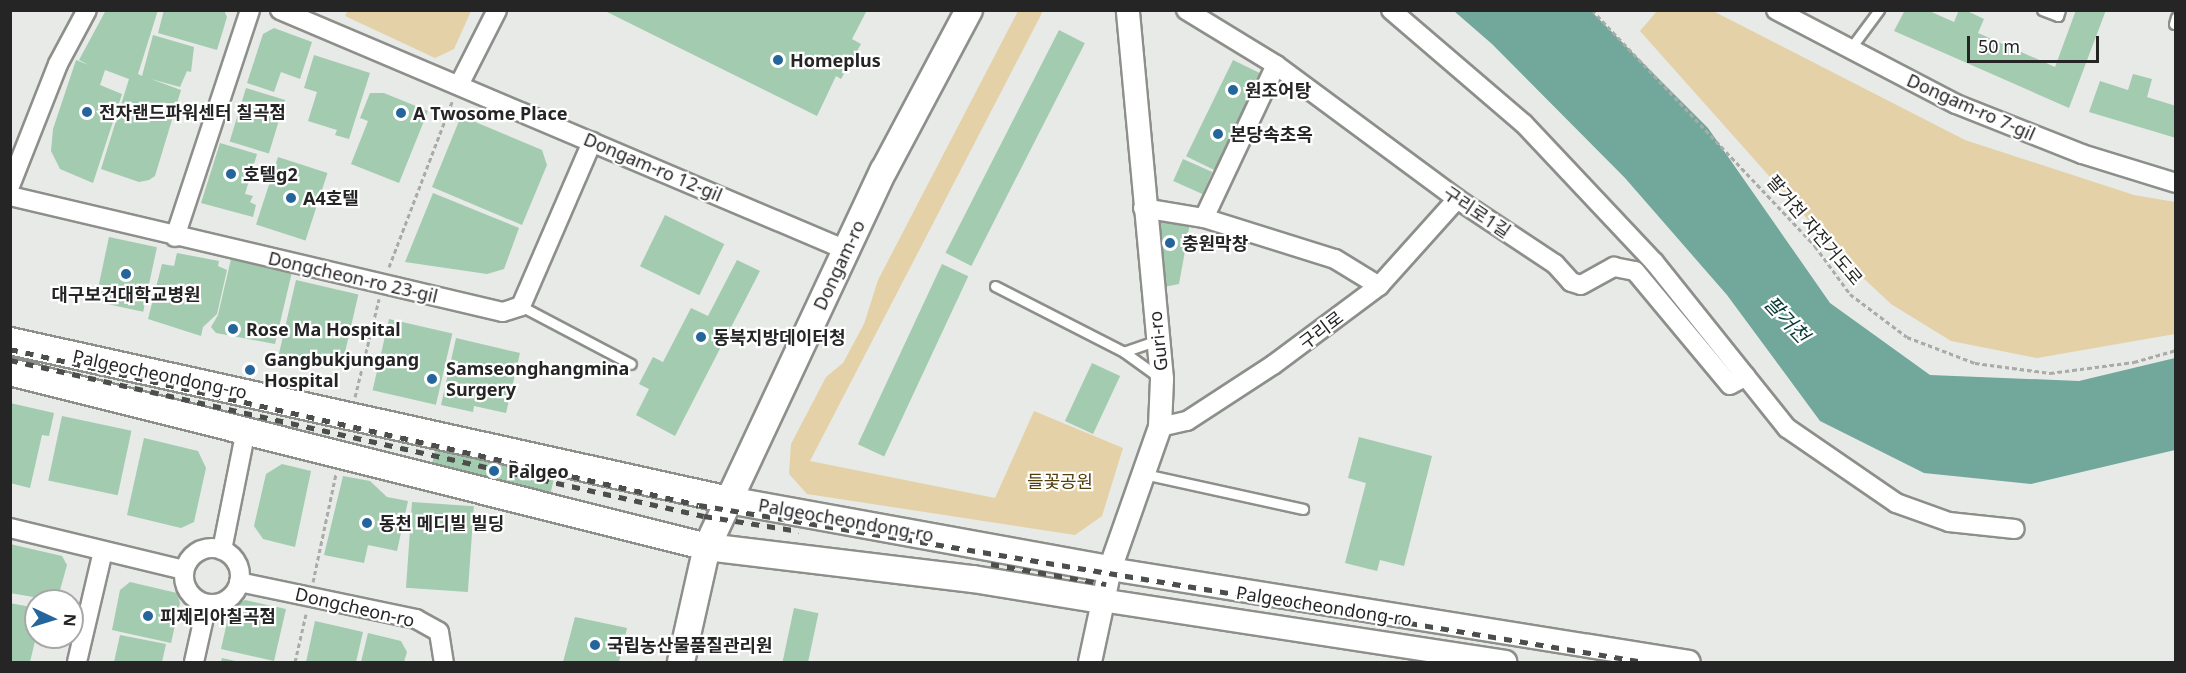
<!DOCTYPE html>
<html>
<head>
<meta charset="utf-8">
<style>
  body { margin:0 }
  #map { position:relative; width:2186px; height:673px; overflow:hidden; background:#e7eae6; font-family:"Noto Sans","Noto Sans KR",sans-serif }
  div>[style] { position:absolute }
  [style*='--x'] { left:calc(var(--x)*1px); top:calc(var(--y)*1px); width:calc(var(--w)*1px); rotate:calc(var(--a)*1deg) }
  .green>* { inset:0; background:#e4d1a7 }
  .water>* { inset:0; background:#72a79b }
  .building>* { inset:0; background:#a2cbaf; transform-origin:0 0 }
  .path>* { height:3px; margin-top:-1.5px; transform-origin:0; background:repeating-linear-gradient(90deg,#a9aba8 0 4.5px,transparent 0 7.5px) }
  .roads { filter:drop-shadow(2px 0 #8d8f8b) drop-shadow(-2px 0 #8d8f8b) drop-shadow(0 2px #8d8f8b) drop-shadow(0 -2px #8d8f8b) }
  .service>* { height:9px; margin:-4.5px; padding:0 4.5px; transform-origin:4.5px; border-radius:4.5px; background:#fff }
  .minor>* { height:18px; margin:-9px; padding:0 9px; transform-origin:9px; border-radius:9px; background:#fff }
  .minor>.ring { margin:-9px; padding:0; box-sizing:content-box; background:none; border:18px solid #fff; border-radius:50% }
  .tertiary>* { height:22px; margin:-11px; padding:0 11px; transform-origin:11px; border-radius:11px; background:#fff }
  .secondary>* { height:26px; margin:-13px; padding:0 13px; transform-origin:13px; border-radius:13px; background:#fff }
  .rail>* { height:4.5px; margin-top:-2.25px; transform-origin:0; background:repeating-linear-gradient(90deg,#4c4e4c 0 8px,transparent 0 16px) }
  .dots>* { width:16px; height:16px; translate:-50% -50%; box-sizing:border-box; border:3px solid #fff; border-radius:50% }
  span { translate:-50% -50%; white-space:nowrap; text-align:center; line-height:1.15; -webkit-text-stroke:4.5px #fff; paint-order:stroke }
  .poi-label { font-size:18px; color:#242524; font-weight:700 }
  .left { translate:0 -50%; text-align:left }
  .street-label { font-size:18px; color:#242524 }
  .park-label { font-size:18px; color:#533f0b }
  .water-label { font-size:20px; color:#073a31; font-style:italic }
  .frame { position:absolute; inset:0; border:12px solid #242524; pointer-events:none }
  .north { position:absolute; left:24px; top:589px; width:60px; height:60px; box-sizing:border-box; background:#fff; border:2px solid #a7a8a7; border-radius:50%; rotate:94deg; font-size:16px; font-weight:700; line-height:24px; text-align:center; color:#242524 }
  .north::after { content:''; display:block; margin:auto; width:21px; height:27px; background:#24659b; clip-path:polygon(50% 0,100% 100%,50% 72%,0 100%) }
  .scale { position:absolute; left:1967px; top:36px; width:132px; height:27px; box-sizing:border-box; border:3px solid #242524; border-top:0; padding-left:8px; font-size:18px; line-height:21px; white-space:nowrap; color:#242524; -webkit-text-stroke:4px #fff; paint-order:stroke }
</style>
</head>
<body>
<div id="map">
  <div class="green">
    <div style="clip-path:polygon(348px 10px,471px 10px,471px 11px,454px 49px,435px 58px,345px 16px)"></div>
    <div style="clip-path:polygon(1018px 11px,1043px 11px,810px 461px,995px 498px,1034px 411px,1123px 448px,1102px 516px,1075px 535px,807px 494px,789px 474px,791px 444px,826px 377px,843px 363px,864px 324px,878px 280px)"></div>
    <div style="clip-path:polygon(1657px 11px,1713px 11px,1965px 140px,2134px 195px,2175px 202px,2175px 334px,2037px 358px,1951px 341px,1891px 304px,1844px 260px,1640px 31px)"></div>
  </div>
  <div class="water">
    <div style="clip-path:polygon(1454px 11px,1591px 11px,1708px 128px,1830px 303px,1930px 375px,2079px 381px,2175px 358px,2175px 450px,2031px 484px,1924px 473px,1820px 421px,1727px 295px,1625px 178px,1492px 44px)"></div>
  </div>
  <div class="building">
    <div style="clip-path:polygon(106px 10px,158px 10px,138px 74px,142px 76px,153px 35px,194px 47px,191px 72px,187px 71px,180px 87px,151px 79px,181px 90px,155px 176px,149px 180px,139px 182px,101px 169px,129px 79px,105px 70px,100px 85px,122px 94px,93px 183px,60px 169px,51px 151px,53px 129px,76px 60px,89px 65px,79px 60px)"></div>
    <div style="clip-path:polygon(164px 10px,224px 10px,227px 17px,217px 50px,158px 33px)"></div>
    <div style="clip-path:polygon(603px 10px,867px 10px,852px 39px,861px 44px,841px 79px,836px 76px,817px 116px)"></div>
    <div style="clip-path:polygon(1905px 10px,1927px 10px,1954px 22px,1959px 10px,1965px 10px,1984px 19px,1978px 33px,2055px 67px,2076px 10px,2106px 10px,2069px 108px,1894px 31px)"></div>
    <div style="clip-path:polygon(274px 28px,312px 42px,300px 79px,281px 72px,274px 92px,247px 83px,263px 34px)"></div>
    <div style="left:1059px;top:30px;width:29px;height:250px;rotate:27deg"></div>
    <div style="clip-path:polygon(314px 55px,370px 73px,349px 139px,335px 135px,337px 130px,308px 121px,317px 92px,304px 88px)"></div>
    <div style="left:1233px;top:60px;width:32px;height:107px;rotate:26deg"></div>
    <div style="clip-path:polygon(2133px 74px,2152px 79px,2147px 97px,2176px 106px,2176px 138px,2089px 112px,2100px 81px,2128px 90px)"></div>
    <div style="left:246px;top:88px;width:41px;height:56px;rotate:17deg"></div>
    <div style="clip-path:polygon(370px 93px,384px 93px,428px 111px,399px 183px,351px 164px,368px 121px,360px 118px)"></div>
    <div style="clip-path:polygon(461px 116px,542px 150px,547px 165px,522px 225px,432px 187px)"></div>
    <div style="clip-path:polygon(220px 143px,257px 154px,245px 194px,253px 196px,250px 202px,256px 205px,253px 217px,201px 203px)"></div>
    <div style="left:278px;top:157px;width:52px;height:71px;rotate:18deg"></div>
    <div style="left:1183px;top:159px;width:32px;height:24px;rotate:24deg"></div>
    <div style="clip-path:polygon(433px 193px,519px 228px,504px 269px,487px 274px,405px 262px)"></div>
    <div style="left:665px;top:215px;width:66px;height:57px;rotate:26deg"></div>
    <div style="clip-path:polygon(1174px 218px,1190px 223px,1179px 284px,1164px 287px,1156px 221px)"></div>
    <div style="left:109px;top:237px;width:49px;height:66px;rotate:12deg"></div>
    <div style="clip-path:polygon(177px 253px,219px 261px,218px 266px,227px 270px,217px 314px,203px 327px,201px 336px,148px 319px,162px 264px,174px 266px)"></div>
    <div style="clip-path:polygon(231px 259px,292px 272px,275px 344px,216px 333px,211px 327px,218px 315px)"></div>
    <div style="clip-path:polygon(737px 260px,760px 271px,675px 436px,636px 415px,649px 389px,639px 384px,653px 357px,663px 362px,691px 308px,708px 316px)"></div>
    <div style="left:942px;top:264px;width:29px;height:199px;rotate:25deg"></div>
    <div style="left:296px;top:280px;width:64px;height:76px;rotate:13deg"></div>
    <div style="left:389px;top:319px;width:65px;height:73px;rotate:13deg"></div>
    <div style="clip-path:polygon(456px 338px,520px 353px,506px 413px,474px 406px,473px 412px,441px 405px)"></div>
    <div style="left:1092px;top:363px;width:31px;height:64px;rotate:25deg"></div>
    <div style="clip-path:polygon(10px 403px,54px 413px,49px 436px,42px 435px,30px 488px,10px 483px)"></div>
    <div style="left:62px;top:416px;width:71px;height:66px;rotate:12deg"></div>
    <div style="left:439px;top:434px;width:122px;height:46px;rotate:13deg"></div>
    <div style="clip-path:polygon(1359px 437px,1432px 456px,1404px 566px,1380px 560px,1377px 571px,1345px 563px,1366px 483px,1348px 478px)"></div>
    <div style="clip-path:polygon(144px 438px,198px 451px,206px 468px,194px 522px,181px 528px,127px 515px)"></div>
    <div style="clip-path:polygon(282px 464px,311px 471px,295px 547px,263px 539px,254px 526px,266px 474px)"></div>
    <div style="clip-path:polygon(343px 476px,370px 481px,387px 497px,408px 501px,397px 551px,368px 545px,364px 563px,324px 555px)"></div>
    <div style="left:412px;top:502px;width:62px;height:86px;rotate:4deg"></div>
    <div style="clip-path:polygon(10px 544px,62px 556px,67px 565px,57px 601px,10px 593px)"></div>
    <div style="clip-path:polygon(130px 582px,177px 593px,180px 603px,171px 643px,112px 630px,120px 590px)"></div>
    <div style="clip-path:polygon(245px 600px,286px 609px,274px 661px,221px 649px,230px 609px)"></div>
    <div style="clip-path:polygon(10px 603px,36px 608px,36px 637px,30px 662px,10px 661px)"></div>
    <div style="left:794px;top:608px;width:25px;height:56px;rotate:12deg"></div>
    <div style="clip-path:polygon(575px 617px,627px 628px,619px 662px,563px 662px)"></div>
    <div style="clip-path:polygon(315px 621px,363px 632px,356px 662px,306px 662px)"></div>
    <div style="clip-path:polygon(368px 633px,401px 641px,407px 652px,404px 662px,361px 662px)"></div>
    <div style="clip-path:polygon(120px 635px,166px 644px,162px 662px,114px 662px)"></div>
    <div style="clip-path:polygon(222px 658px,240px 662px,221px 662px)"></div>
  </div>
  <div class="path">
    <div style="--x:1592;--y:10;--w:325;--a:46.6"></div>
    <div style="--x:1815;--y:246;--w:59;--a:53.9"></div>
    <div style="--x:1850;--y:294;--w:71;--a:37"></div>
    <div style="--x:1907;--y:337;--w:73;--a:20.9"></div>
    <div style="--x:1975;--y:363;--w:76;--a:7.6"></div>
    <div style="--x:2050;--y:373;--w:85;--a:-7.5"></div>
    <div style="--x:2134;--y:362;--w:44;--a:-15.9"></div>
    <div style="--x:389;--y:267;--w:177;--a:-69.1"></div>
    <div style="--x:355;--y:397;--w:101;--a:-76.2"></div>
    <div style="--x:313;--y:582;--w:110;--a:-78"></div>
    <div style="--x:295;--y:662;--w:49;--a:-77.1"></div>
  </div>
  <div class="roads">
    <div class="service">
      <div style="--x:2042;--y:10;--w:17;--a:21"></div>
      <div style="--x:2058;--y:16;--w:6;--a:-72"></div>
      <div style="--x:2174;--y:24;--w:7;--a:-74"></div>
      <div style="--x:1850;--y:49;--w:49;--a:-53.4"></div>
      <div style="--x:995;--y:286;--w:145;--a:27.1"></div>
      <div style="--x:521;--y:306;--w:124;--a:27.8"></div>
      <div style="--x:1158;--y:340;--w:36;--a:161"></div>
      <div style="--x:1124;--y:352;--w:44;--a:35.8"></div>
      <div style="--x:1144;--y:474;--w:163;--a:12.4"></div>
    </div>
    <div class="minor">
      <div style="--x:280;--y:10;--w:615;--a:22.98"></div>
      <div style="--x:1186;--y:10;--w:105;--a:31.4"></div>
      <div style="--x:1276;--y:65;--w:225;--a:36.5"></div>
      <div style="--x:1457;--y:199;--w:118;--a:33.6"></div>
      <div style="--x:1555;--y:264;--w:24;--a:48"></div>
      <div style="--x:1571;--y:282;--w:10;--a:17"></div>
      <div style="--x:1581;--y:285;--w:38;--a:-29"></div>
      <div style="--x:1614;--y:267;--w:21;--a:11"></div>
      <div style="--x:1635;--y:271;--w:148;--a:50.2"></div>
      <div style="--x:1730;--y:385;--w:18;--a:-29"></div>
      <div style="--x:1391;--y:10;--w:175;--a:40.6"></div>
      <div style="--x:1524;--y:124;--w:190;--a:46.7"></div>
      <div style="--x:1654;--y:262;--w:213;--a:51.3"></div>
      <div style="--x:1787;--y:428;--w:132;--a:34.5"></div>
      <div style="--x:1896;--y:503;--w:56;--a:19.7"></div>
      <div style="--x:1949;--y:522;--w:66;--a:6.1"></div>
      <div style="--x:1776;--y:10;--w:203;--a:27.6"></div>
      <div style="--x:1956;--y:104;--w:136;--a:21.6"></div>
      <div style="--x:2082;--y:154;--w:98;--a:17.1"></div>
      <div style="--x:459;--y:85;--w:84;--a:-63.1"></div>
      <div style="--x:10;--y:186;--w:131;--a:-68.5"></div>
      <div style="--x:58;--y:64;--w:61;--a:-61.8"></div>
      <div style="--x:10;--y:196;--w:506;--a:13.24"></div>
      <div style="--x:503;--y:312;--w:19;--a:-18"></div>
      <div style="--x:521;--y:306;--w:179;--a:-66.6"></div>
      <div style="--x:1143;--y:208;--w:62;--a:9.3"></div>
      <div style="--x:1204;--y:218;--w:137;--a:17.4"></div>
      <div style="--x:1335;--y:259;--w:52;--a:31.5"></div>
      <div style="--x:1204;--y:218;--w:169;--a:-64.8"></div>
      <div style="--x:175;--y:237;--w:239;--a:-71.7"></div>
      <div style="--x:1160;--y:427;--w:28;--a:-13"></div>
      <div style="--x:1187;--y:421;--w:103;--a:-33.1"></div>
      <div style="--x:1273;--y:365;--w:132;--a:-36.7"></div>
      <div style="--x:1379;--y:286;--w:117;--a:-48.1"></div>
      <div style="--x:10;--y:528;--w:179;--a:13.6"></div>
      <div class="ring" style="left:184px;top:548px;width:38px;height:38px"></div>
      <div style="--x:222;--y:550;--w:122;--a:-78.7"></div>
      <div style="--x:239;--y:582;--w:181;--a:11.8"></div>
      <div style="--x:416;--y:619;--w:26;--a:29"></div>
      <div style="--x:439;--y:632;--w:30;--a:81"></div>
      <div style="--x:77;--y:662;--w:114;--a:-76.8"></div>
      <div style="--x:194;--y:662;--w:59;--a:-77.4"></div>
    </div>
    <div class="tertiary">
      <div style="--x:1110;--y:569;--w:586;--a:9.13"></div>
      <div style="--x:1101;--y:600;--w:409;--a:8.7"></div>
      <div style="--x:1090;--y:662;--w:95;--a:-77.9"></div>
      <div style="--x:1110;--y:569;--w:151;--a:-70.6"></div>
      <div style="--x:1160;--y:427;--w:48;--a:-87.6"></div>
      <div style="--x:1162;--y:379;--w:371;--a:-95.3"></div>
    </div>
    <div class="secondary">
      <div style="--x:10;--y:341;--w:736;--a:12.47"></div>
      <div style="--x:729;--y:500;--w:387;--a:10.3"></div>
      <div style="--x:10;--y:372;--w:719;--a:14.09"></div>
      <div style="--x:707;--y:547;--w:268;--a:6.9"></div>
      <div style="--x:973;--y:579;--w:130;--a:9.3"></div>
      <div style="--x:681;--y:662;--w:118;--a:-77.3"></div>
      <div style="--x:707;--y:547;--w:416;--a:-64.9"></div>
      <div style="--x:884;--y:170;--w:181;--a:-62"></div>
    </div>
  </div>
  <div class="rail">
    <div style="--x:10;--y:349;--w:706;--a:12.76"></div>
    <div style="--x:699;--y:505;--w:958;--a:9.43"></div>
    <div style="--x:10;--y:360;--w:711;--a:12.67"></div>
    <div style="--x:704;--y:516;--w:96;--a:9"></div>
    <div style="--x:991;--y:564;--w:117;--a:9.9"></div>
  </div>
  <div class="dots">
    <div style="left:778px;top:60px;background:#24659b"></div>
    <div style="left:1233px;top:90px;background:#24659b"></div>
    <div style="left:87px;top:112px;background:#24659b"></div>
    <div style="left:401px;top:113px;background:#24659b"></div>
    <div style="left:1218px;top:134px;background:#24659b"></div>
    <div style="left:231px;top:174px;background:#24659b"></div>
    <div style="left:291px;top:198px;background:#24659b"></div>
    <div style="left:1170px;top:243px;background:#24659b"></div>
    <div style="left:126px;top:274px;background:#24659b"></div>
    <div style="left:233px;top:329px;background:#24659b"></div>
    <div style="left:701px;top:337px;background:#24659b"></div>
    <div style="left:250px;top:370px;background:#24659b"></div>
    <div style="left:432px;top:379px;background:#24659b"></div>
    <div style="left:494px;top:471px;background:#24659b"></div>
    <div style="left:367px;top:523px;background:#24659b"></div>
    <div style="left:148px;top:616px;background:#24659b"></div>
    <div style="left:595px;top:645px;background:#24659b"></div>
  </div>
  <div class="poi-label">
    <span class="left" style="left:790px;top:60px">Homeplus</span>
    <span class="left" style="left:1245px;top:90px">원조어탕</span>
    <span class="left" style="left:99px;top:112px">전자랜드파워센터 칠곡점</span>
    <span class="left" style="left:413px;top:113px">A Twosome Place</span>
    <span class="left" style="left:1230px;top:134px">본당속초옥</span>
    <span class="left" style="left:243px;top:174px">호텔g2</span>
    <span class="left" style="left:303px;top:198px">A4호텔</span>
    <span class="left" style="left:1182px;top:243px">충원막창</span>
    <span style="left:126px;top:294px">대구보건대학교병원</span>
    <span class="left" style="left:246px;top:329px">Rose Ma Hospital</span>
    <span class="left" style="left:713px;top:337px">동북지방데이터청</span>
    <span class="left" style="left:264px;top:370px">Gangbukjungang<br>Hospital</span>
    <span class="left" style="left:446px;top:379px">Samseonghangmina<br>Surgery</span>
    <span class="left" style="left:508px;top:471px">Palgeo</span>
    <span class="left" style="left:379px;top:523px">동천 메디빌 빌딩</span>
    <span class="left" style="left:160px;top:616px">피제리아칠곡점</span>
    <span class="left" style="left:607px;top:645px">국립농산물품질관리원</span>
  </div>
  <div class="street-label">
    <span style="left:1971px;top:107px;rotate:24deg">Dongam-ro 7-gil</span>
    <span style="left:653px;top:167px;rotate:23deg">Dongam-ro 12-gil</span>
    <span style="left:1477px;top:212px;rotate:34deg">구리로1길</span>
    <span style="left:1815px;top:230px;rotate:50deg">팔거천 자전거도로</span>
    <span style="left:839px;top:265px;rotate:-65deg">Dongam-ro</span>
    <span style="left:353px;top:277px;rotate:13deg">Dongcheon-ro 23-gil</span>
    <span style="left:1321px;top:330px;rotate:-37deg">구리로</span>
    <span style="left:1158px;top:341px;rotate:-96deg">Guri-ro</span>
    <span style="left:160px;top:374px;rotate:12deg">Palgeocheondong-ro</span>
    <span style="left:846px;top:520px;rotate:10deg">Palgeocheondong-ro</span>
    <span style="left:1324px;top:606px;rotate:9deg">Palgeocheondong-ro</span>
    <span style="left:355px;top:607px;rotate:13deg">Dongcheon-ro</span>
  </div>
  <div class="park-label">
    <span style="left:1060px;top:481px">들꽃공원</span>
  </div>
  <div class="water-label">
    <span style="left:1787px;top:319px;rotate:47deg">팔거천</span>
  </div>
  <div class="frame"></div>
  <div class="north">N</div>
  <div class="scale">50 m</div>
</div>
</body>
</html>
